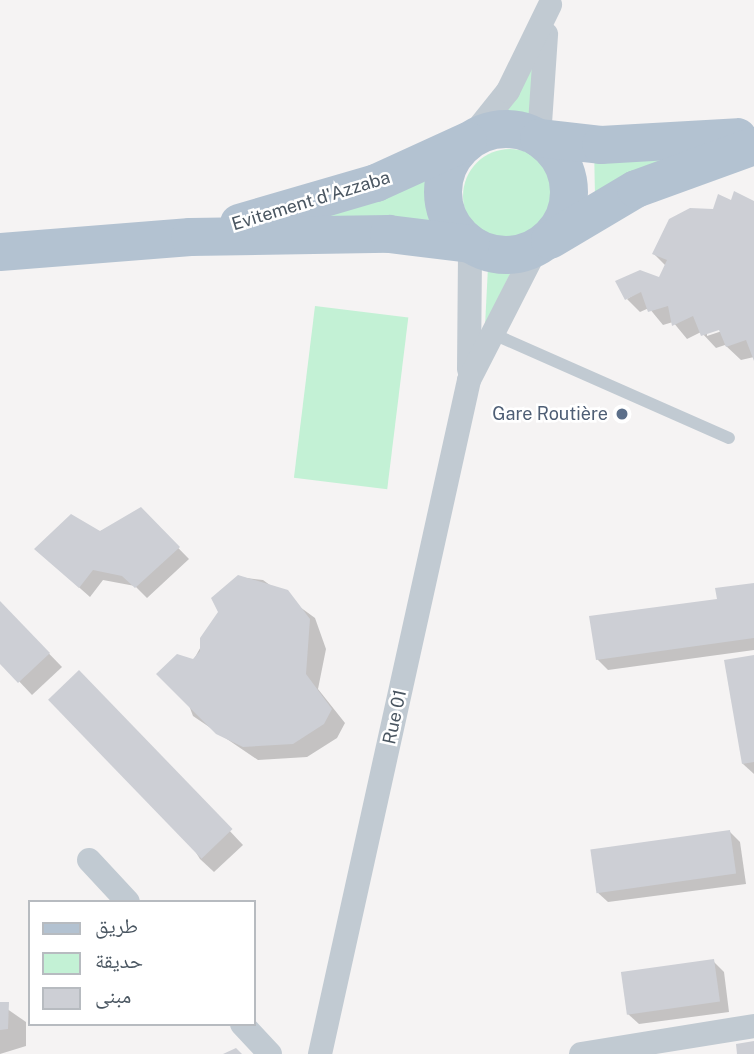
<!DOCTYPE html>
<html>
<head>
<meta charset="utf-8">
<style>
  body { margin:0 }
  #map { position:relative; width:754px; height:1054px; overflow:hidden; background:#f5f3f3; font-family:"Public Sans","Noto Naskh Arabic",sans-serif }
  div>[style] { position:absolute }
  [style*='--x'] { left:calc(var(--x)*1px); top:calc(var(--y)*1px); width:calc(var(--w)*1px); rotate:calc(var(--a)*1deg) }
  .green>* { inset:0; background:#c3f1d5; transform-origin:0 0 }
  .round { border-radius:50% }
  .shadow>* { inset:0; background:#0003 }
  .building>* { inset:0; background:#cdcfd5; transform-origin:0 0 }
  .service>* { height:12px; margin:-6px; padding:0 6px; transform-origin:6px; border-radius:6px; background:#c1cad2 }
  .minor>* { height:24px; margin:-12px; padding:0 12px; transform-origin:12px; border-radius:12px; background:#c1cad2 }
  .primary>* { height:38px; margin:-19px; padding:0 19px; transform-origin:19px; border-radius:19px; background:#b3c2d1 }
  .primary>.ring { margin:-19px; padding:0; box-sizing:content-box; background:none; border:38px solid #b3c2d1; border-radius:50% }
  .dots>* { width:19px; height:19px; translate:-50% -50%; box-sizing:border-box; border:4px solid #fff; border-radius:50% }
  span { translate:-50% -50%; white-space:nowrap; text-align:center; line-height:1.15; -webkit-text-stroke:5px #fff; paint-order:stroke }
  .street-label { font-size:18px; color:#4a5661 }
  .service-label { font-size:18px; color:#4e5e75 }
  .right { translate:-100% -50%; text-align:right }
  .legend { position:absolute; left:28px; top:900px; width:228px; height:126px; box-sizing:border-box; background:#fff; border:2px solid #b7bbc0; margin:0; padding:9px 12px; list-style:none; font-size:21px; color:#4a5661 }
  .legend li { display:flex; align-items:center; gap:14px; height:35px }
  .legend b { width:35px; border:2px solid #b7bbc0 }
</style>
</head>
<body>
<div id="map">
  <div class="green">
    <div style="clip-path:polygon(533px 59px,537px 119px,505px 110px)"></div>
    <div style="clip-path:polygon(594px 147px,700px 152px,595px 196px)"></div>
    <div class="round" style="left:463px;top:149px;width:94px;height:94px"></div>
    <div style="clip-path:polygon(428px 180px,438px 226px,302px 223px)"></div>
    <div style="clip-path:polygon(488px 267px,511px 272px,485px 326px)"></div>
    <div style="left:315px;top:306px;width:94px;height:173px;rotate:7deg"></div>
  </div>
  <div class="shadow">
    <div style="clip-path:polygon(evenodd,732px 202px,754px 202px,754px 357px,741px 360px,725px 345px,716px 348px,701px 332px,687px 339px,673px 322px,663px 325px,649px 308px,640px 312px,627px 299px,660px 279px,666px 266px,654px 254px,732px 202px,727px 325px,728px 329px,707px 336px,707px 332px,727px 325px)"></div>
    <div style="clip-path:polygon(141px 510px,189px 559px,147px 598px,135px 586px,103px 580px,90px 597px,47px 559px)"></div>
    <div style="clip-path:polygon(239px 577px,263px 580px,315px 618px,326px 649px,318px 689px,345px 723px,337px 738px,307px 757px,258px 760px,193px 716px,187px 700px,193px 661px)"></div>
    <div style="clip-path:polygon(754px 585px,754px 650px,608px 670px,597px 659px)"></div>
    <div style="clip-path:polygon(0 603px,62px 667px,32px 695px,0 661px)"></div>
    <div style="clip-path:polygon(754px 657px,754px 774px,743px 764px)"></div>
    <div style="clip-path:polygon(93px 686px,243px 845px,214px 872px,200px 859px)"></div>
    <div style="clip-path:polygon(729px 831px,740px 842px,746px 884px,608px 902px,597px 892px)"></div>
    <div style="clip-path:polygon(713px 961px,724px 972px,729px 1012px,639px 1024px,628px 1014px)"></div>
    <div style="clip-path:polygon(0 1004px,26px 1022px,26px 1046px,0 1054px)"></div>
  </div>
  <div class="building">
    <div style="clip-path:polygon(734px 191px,754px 201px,754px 361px,746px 340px,726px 347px,719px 330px,701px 336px,693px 316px,672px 326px,668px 306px,648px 312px,641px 292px,625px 300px,615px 281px,640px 270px,659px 277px,667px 260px,652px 254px,669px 219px,690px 208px,713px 209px,718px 194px,731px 200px)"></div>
    <div style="clip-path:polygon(141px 507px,180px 547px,135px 588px,122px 576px,93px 570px,79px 588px,34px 549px,71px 514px,100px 531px)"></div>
    <div style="clip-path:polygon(238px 575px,288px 590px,310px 619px,306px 674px,332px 709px,324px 724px,293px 744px,243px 747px,216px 734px,156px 674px,177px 654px,193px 659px,200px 651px,200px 638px,218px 612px,211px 598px)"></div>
    <div style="clip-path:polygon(754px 583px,754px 638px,596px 660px,589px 616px,717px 599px,715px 588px)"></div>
    <div style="clip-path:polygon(0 601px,50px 653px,18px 683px,0 664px)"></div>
    <div style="clip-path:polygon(754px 655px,754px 762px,742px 764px,724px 660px)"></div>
    <div style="left:79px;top:670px;width:221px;height:43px;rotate:46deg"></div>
    <div style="left:730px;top:830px;width:44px;height:141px;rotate:82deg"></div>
    <div style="left:714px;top:959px;width:43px;height:94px;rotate:82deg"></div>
    <div style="clip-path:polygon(0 1002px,9px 1002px,8px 1029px,0 1030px)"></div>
    <div style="clip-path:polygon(754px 1041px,754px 1054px,737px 1054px,736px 1044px)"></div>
    <div style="clip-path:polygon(236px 1048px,242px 1054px,223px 1054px)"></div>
  </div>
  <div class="service">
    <div style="--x:491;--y:333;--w:260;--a:23.8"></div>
  </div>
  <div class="minor">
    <div style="--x:539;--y:138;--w:104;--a:-86.1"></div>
    <div style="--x:468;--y:141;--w:64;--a:-51.3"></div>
    <div style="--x:508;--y:91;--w:96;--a:-64"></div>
    <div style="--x:469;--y:369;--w:125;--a:-89.5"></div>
    <div style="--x:89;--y:860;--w:57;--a:47.1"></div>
    <div style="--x:242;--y:1024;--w:41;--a:47"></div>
    <div style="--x:320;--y:1054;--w:690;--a:-77.53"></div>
    <div style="--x:469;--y:380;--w:147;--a:-62.9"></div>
    <div style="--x:581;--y:1054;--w:175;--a:-9.2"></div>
  </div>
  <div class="primary">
    <div class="ring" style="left:443px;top:129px;width:88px;height:88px"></div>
    <div style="--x:539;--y:138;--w:62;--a:6.4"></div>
    <div style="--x:601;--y:145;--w:137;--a:-3.3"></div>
    <div style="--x:239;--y:223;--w:143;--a:-16.3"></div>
    <div style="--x:376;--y:183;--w:101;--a:-24.5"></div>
    <div style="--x:550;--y:240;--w:100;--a:-30.7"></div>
    <div style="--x:636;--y:189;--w:126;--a:-20"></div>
    <div style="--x:0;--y:252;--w:191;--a:-4.5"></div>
    <div style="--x:190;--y:237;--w:199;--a:-0.9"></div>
    <div style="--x:389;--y:234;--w:82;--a:7"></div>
  </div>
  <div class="dots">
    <div style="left:622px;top:414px;background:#5c6f8a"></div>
  </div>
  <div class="street-label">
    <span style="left:311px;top:201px;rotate:-17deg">Evitement d'Azzaba</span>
    <span style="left:395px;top:717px;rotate:-78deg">Rue 01</span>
  </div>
  <div class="service-label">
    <span class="right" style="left:608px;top:414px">Gare Routière</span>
  </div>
  <ul class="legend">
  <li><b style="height:9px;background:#b3c2d1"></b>طريق</li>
  <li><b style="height:19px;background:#c3f1d5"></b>حديقة</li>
  <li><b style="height:19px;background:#cdcfd5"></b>مبنى</li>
  </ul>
</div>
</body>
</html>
